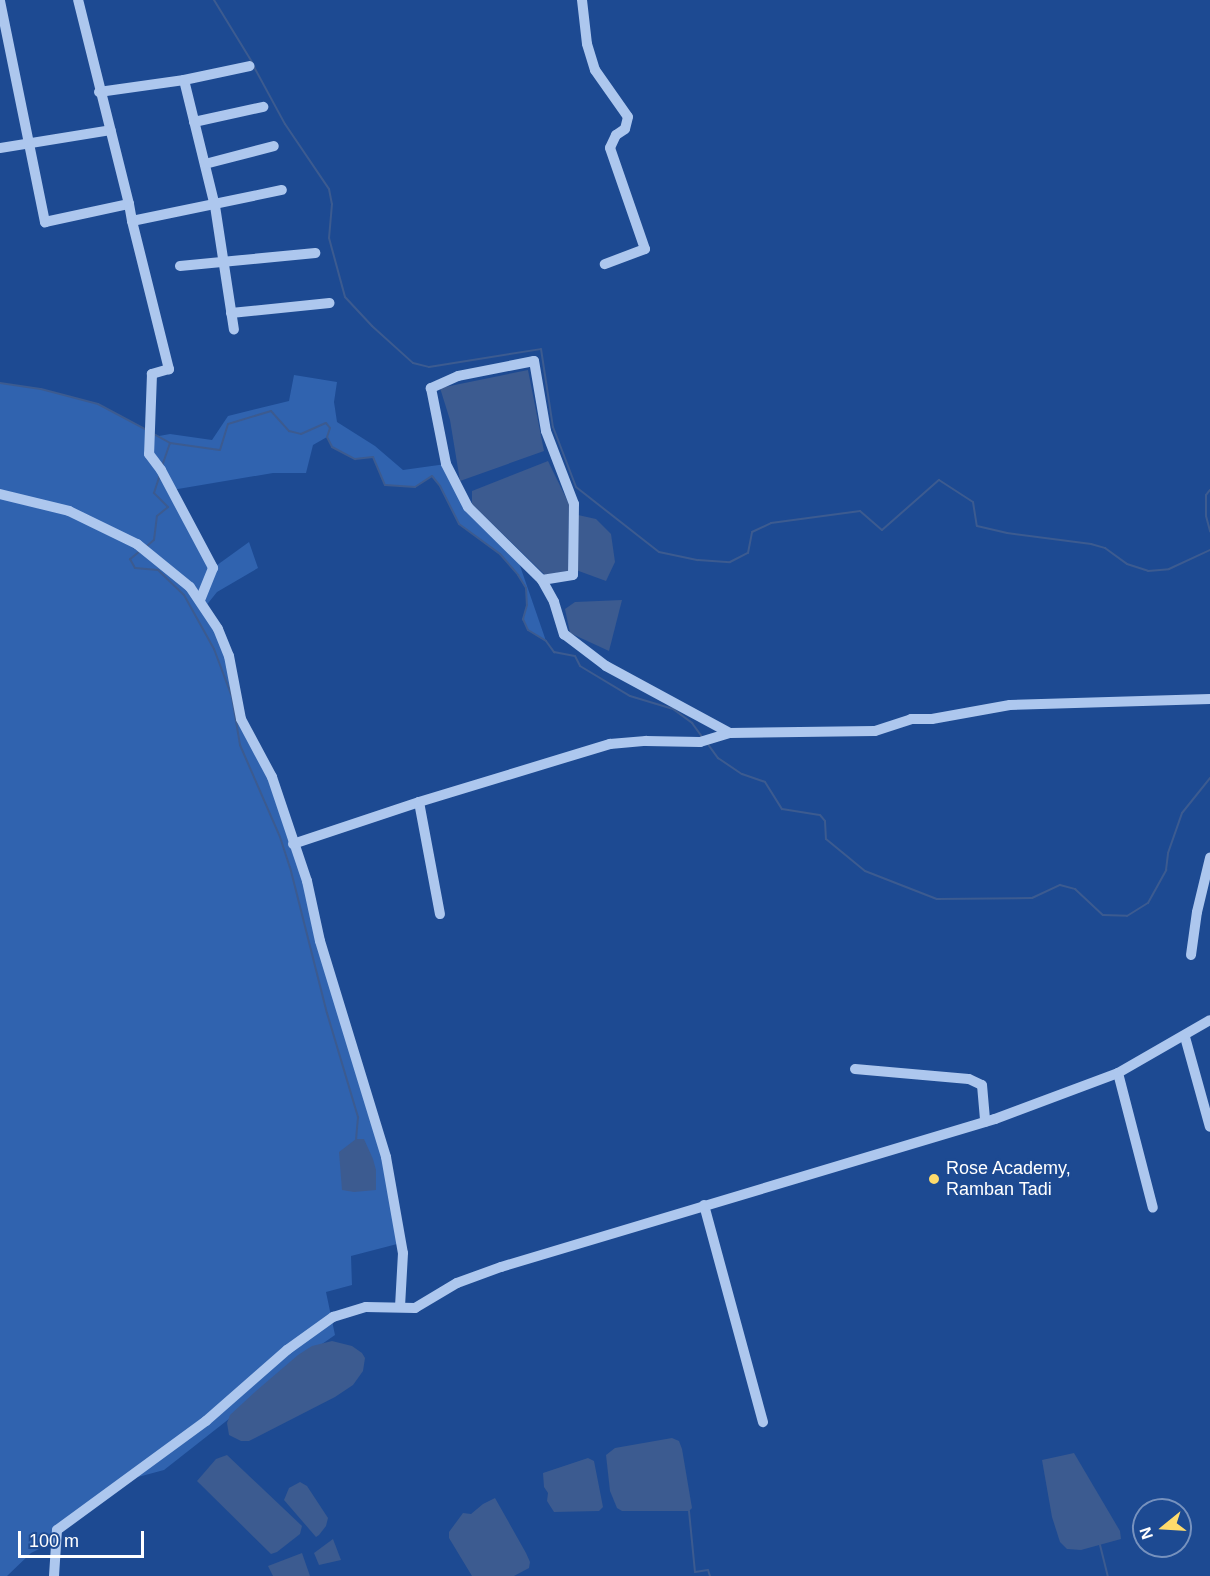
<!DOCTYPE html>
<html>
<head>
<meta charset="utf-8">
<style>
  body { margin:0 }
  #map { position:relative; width:1210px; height:1576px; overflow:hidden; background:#1d4a92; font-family:Arial,sans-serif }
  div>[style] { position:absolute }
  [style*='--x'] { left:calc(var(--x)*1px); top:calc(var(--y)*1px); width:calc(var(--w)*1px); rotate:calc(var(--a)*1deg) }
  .green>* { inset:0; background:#3063af }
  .water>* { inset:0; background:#3c5b90 }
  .stream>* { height:2px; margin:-1px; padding:0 1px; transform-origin:1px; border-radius:1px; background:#3c5b90 }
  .minor>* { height:10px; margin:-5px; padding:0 5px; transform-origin:5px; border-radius:5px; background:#adc7ee }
  .dots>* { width:16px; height:16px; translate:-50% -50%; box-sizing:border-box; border:3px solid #1d4a92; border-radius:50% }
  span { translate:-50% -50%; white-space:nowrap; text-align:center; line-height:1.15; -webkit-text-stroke:4.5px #1d4a92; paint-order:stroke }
  .poi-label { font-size:18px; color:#fff }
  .left { translate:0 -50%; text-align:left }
  .north { position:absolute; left:1132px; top:1498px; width:60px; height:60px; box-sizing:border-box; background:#1d4a92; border:2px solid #7792be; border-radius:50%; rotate:252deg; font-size:16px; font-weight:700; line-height:24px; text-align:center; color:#fff }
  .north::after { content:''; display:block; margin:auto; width:21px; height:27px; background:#fedb6c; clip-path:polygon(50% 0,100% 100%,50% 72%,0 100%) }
  .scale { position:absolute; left:18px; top:1531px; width:126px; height:27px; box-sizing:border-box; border:3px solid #fff; border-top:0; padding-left:8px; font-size:18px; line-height:21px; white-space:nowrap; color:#fff; -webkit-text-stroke:4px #1d4a92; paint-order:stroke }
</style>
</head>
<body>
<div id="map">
  <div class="green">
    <div style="clip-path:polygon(294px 375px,337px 382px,334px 402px,337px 422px,375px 446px,403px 470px,446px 464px,468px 507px,517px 557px,546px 641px,528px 630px,523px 619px,527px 605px,526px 589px,518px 575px,502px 556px,459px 524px,440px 486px,432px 476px,415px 487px,385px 485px,373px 457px,355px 459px,332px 447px,327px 437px,313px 445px,306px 473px,273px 473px,172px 490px,213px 568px,249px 542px,258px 568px,217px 592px,205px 607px,218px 629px,241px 720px,272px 777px,373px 1113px,401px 1243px,351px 1256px,352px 1285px,326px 1292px,335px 1335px,283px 1371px,234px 1415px,164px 1470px,123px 1481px,57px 1530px,43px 1547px,31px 1553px,7px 1576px,0 1576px,0 383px,41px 389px,98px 404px,159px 436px,170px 434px,212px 440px,228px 416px,289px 401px)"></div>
  </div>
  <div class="water">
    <div style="clip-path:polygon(528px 370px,544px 451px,460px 481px,450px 420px,440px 388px)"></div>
    <div style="clip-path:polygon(548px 461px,569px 504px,568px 571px,545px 575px,472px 504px,472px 491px)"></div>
    <div style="clip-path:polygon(578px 515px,596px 519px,611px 534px,615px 562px,606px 581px,576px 570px)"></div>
    <div style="clip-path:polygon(622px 600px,609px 651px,570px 633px,565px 609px,575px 602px)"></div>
    <div style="clip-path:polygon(356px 1139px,364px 1139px,373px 1159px,376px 1170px,376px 1190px,354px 1192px,342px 1190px,339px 1152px)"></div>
    <div style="clip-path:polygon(332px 1341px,352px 1346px,362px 1353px,365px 1358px,363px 1371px,353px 1385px,335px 1397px,249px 1441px,241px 1441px,229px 1435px,227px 1423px,230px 1415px,256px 1391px,298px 1355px,312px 1346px)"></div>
    <div style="clip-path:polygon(672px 1438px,679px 1441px,682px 1449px,692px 1508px,689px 1511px,622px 1511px,617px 1508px,610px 1491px,606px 1455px,615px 1448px)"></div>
    <div style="clip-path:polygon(1074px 1453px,1120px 1531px,1121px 1539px,1081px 1550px,1067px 1549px,1060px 1542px,1052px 1517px,1042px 1460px)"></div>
    <div style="clip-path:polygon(227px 1455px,302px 1526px,300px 1534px,277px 1552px,271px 1554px,197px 1481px,216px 1459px)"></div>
    <div style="clip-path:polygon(588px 1458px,594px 1461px,603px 1507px,599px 1511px,554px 1512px,547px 1501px,548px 1493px,544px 1487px,543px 1473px)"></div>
    <div style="clip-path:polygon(300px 1482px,307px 1486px,328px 1518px,326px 1526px,319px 1535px,316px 1537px,284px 1500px,289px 1488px)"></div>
    <div style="clip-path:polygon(495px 1498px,526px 1553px,530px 1562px,529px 1568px,514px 1576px,472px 1576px,449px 1538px,449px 1532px,463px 1513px,471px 1514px,483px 1504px)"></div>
    <div style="clip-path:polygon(333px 1539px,341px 1560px,319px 1565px,314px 1553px)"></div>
    <div style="clip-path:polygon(302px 1553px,310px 1576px,273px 1576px,268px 1566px)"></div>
  </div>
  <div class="stream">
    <div style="--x:214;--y:0;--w:73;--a:58.5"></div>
    <div style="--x:254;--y:67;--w:65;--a:61.5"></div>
    <div style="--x:285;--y:124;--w:78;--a:55.9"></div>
    <div style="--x:329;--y:189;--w:15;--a:79"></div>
    <div style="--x:332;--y:204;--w:34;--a:95"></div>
    <div style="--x:329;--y:238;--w:61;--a:74.8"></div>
    <div style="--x:345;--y:297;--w:40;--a:47"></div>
    <div style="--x:372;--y:326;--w:55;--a:42.1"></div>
    <div style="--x:413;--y:363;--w:16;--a:14"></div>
    <div style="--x:429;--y:367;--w:113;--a:-9.1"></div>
    <div style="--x:541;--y:349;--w:79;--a:81.3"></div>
    <div style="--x:553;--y:427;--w:64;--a:69"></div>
    <div style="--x:576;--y:487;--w:105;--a:38.1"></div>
    <div style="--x:659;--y:552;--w:40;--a:12"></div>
    <div style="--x:698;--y:560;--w:32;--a:4"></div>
    <div style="--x:730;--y:562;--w:20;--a:-27"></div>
    <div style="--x:748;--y:553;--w:21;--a:-79"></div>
    <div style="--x:752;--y:532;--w:21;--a:-25"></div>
    <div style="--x:771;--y:523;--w:90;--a:-7.7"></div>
    <div style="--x:860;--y:511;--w:29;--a:41"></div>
    <div style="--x:882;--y:530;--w:76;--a:-41.3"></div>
    <div style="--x:939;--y:480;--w:40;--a:32.9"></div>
    <div style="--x:973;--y:502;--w:24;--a:81"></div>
    <div style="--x:977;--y:526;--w:31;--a:13"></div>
    <div style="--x:1007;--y:533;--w:85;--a:7.5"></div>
    <div style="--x:1091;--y:544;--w:15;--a:16"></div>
    <div style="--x:1105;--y:548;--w:27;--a:36"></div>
    <div style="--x:1127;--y:564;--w:22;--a:18"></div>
    <div style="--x:1148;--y:571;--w:21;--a:-5"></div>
    <div style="--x:1169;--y:569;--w:45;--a:-24.9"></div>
    <div style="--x:0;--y:383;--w:41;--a:8.3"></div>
    <div style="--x:41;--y:389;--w:59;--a:14.7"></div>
    <div style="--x:98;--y:404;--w:55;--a:28"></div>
    <div style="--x:152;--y:433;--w:21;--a:29"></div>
    <div style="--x:170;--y:443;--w:24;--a:109"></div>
    <div style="--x:170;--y:443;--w:50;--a:8"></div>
    <div style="--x:220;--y:450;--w:27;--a:-73"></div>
    <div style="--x:228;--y:424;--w:45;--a:-16.8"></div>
    <div style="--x:271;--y:411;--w:27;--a:48"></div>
    <div style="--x:289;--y:431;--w:12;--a:14"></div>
    <div style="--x:301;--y:434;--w:27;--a:-24"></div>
    <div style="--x:326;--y:423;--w:6;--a:51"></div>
    <div style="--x:330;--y:428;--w:9;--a:108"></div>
    <div style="--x:327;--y:437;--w:11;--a:63"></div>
    <div style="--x:332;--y:447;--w:26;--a:28"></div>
    <div style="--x:355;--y:459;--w:18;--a:-6"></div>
    <div style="--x:373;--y:457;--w:30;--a:67"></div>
    <div style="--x:385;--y:485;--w:30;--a:4"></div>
    <div style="--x:415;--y:487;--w:20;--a:-33"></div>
    <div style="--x:432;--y:476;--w:13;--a:51"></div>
    <div style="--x:440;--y:486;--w:42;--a:63.4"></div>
    <div style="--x:459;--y:524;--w:51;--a:36.2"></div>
    <div style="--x:500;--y:554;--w:28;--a:49"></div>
    <div style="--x:518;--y:575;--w:15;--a:58"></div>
    <div style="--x:526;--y:588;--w:17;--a:87"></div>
    <div style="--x:527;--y:605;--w:15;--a:106"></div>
    <div style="--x:523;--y:619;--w:12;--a:66"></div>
    <div style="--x:528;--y:630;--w:21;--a:31"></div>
    <div style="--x:546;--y:641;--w:14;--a:54"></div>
    <div style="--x:554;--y:652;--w:21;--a:11"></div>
    <div style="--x:575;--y:656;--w:11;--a:63"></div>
    <div style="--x:580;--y:666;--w:58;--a:31"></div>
    <div style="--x:630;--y:696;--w:45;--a:16.8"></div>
    <div style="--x:673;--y:709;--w:24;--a:36"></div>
    <div style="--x:692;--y:723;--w:19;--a:54"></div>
    <div style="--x:1210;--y:490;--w:6;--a:129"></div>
    <div style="--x:1206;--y:495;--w:21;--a:90"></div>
    <div style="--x:1206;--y:516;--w:16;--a:75"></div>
    <div style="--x:147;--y:546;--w:9;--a:-41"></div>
    <div style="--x:154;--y:540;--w:24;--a:-83"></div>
    <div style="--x:157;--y:516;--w:14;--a:-39"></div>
    <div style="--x:168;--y:507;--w:20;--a:-135"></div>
    <div style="--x:154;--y:493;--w:19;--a:-72"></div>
    <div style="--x:140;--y:551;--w:13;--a:141"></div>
    <div style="--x:130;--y:559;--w:10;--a:61"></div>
    <div style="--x:135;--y:568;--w:23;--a:5"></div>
    <div style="--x:158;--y:570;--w:36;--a:44"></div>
    <div style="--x:184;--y:595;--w:62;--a:60.9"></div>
    <div style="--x:214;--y:649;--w:51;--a:69.4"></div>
    <div style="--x:232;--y:697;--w:49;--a:80.5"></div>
    <div style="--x:240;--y:745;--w:100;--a:66.5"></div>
    <div style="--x:280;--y:837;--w:32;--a:72"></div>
    <div style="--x:290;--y:867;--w:151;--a:75.8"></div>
    <div style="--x:327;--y:1013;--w:109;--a:73.4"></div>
    <div style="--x:358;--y:1117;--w:22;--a:95"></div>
    <div style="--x:707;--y:743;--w:19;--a:54"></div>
    <div style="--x:718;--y:758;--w:29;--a:34"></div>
    <div style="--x:742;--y:774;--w:24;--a:19"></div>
    <div style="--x:765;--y:782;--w:32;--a:58"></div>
    <div style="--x:782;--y:809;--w:38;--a:9"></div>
    <div style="--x:820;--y:815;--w:8;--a:50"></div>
    <div style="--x:825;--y:821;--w:18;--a:87"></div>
    <div style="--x:826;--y:839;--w:50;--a:39.4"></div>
    <div style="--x:865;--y:871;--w:77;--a:21.3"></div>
    <div style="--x:937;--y:899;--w:95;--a:-0.6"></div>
    <div style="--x:1032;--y:898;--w:31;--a:-25"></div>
    <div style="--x:1060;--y:885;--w:16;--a:15"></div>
    <div style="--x:1075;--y:889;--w:38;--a:43"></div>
    <div style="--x:1103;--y:915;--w:24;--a:2"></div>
    <div style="--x:1127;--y:916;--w:25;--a:-32"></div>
    <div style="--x:1148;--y:903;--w:38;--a:-61"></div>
    <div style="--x:1166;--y:870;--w:17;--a:-83"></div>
    <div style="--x:1168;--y:853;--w:42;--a:-70.7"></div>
    <div style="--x:1182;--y:813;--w:45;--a:-51.3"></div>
    <div style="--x:689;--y:1511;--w:61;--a:84.4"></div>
    <div style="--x:695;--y:1572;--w:13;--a:-9"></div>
    <div style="--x:708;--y:1570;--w:6;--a:72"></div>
    <div style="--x:1100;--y:1545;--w:32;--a:76"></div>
  </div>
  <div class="minor">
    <div style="--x:582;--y:0;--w:44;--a:83.5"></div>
    <div style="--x:587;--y:44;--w:27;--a:73"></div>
    <div style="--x:595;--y:70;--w:57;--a:54.9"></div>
    <div style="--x:628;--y:117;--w:12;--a:104"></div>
    <div style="--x:625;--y:129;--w:11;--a:146"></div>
    <div style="--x:616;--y:135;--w:14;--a:115"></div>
    <div style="--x:610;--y:148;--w:107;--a:70.9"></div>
    <div style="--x:645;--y:249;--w:43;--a:159.4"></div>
    <div style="--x:0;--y:1;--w:226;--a:78.5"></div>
    <div style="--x:45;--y:222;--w:86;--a:-12.1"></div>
    <div style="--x:129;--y:204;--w:210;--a:-104"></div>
    <div style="--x:184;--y:80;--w:130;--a:76.2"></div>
    <div style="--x:215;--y:206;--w:125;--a:81.3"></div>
    <div style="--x:99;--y:92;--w:86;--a:-8"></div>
    <div style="--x:184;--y:80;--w:67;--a:-12"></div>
    <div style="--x:194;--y:122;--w:71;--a:-12.3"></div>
    <div style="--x:0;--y:148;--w:112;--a:-9.2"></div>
    <div style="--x:205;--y:164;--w:71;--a:-14.6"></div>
    <div style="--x:129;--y:204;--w:17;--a:80"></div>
    <div style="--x:132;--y:221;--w:153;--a:-11.7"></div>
    <div style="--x:132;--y:221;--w:153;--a:76"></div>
    <div style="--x:169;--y:369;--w:18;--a:164"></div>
    <div style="--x:152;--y:374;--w:80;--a:92.1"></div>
    <div style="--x:149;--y:454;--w:20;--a:53"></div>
    <div style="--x:161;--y:470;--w:111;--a:62"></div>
    <div style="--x:213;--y:568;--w:35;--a:112"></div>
    <div style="--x:180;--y:266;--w:136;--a:-5.5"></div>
    <div style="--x:231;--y:313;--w:99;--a:-5.8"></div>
    <div style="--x:0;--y:494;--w:71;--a:13.8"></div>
    <div style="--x:69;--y:511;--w:76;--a:25.9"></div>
    <div style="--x:137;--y:544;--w:68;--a:39.1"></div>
    <div style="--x:190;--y:587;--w:50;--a:56.3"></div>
    <div style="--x:218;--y:629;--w:29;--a:68"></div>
    <div style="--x:229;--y:656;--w:64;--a:79.2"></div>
    <div style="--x:241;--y:719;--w:66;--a:61.9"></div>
    <div style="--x:272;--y:777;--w:110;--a:71.4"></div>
    <div style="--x:307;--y:881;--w:61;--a:77.8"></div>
    <div style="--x:320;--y:941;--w:226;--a:73"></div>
    <div style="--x:386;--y:1157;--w:97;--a:80"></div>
    <div style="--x:403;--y:1253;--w:53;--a:93.2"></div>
    <div style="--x:542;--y:580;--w:31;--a:-9"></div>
    <div style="--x:573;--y:575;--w:71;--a:-89.2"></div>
    <div style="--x:574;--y:504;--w:78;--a:-111"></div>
    <div style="--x:546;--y:431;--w:71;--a:-99.7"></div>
    <div style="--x:534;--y:361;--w:77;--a:168.8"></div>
    <div style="--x:458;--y:376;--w:30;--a:156"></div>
    <div style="--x:431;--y:388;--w:77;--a:78.8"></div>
    <div style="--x:446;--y:464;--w:48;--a:62.9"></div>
    <div style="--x:468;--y:507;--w:104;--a:44.6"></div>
    <div style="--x:542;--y:580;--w:25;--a:61"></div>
    <div style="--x:554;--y:602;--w:34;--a:73"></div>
    <div style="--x:564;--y:634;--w:53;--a:37.3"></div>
    <div style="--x:606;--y:666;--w:141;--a:28.4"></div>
    <div style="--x:419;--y:802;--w:114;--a:79.4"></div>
    <div style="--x:293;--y:844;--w:133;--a:-18.4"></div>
    <div style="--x:419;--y:802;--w:200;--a:-16.9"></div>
    <div style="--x:610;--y:744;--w:36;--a:-5"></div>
    <div style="--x:646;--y:741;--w:54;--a:1.1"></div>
    <div style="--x:700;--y:742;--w:31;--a:-17"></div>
    <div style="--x:730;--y:733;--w:145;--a:-0.8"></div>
    <div style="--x:875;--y:731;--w:38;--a:-18"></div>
    <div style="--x:911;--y:719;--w:21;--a:0"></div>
    <div style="--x:932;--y:719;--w:79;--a:-10.2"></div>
    <div style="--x:1010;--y:705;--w:200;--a:-1.7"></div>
    <div style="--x:1191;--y:955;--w:43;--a:-82.1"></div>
    <div style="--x:1197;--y:912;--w:56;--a:-76.5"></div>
    <div style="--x:1185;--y:1037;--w:93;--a:74.5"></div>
    <div style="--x:855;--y:1069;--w:114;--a:5"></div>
    <div style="--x:969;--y:1079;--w:14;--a:25"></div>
    <div style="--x:982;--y:1085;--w:37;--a:85"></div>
    <div style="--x:1118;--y:1073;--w:139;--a:75.5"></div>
    <div style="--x:704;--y:1205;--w:225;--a:74.8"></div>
    <div style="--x:54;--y:1576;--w:46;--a:-86.3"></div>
    <div style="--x:57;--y:1530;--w:185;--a:-36.2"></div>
    <div style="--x:206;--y:1421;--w:108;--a:-41.2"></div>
    <div style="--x:287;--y:1350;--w:57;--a:-35.7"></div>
    <div style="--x:333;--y:1317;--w:34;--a:-17"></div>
    <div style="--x:366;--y:1307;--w:49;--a:1.2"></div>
    <div style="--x:415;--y:1308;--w:49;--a:-30.8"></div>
    <div style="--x:457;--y:1283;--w:47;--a:-20"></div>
    <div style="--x:501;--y:1267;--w:516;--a:-16.68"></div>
    <div style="--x:995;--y:1119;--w:131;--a:-20.5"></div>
    <div style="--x:1118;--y:1073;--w:106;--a:-29.9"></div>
  </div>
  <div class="dots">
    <div style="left:934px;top:1179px;background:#fedb6c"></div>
  </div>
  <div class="poi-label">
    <span class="left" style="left:946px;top:1179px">Rose Academy,<br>Ramban Tadi</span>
  </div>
  <div class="north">N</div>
  <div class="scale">100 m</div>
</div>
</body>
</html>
